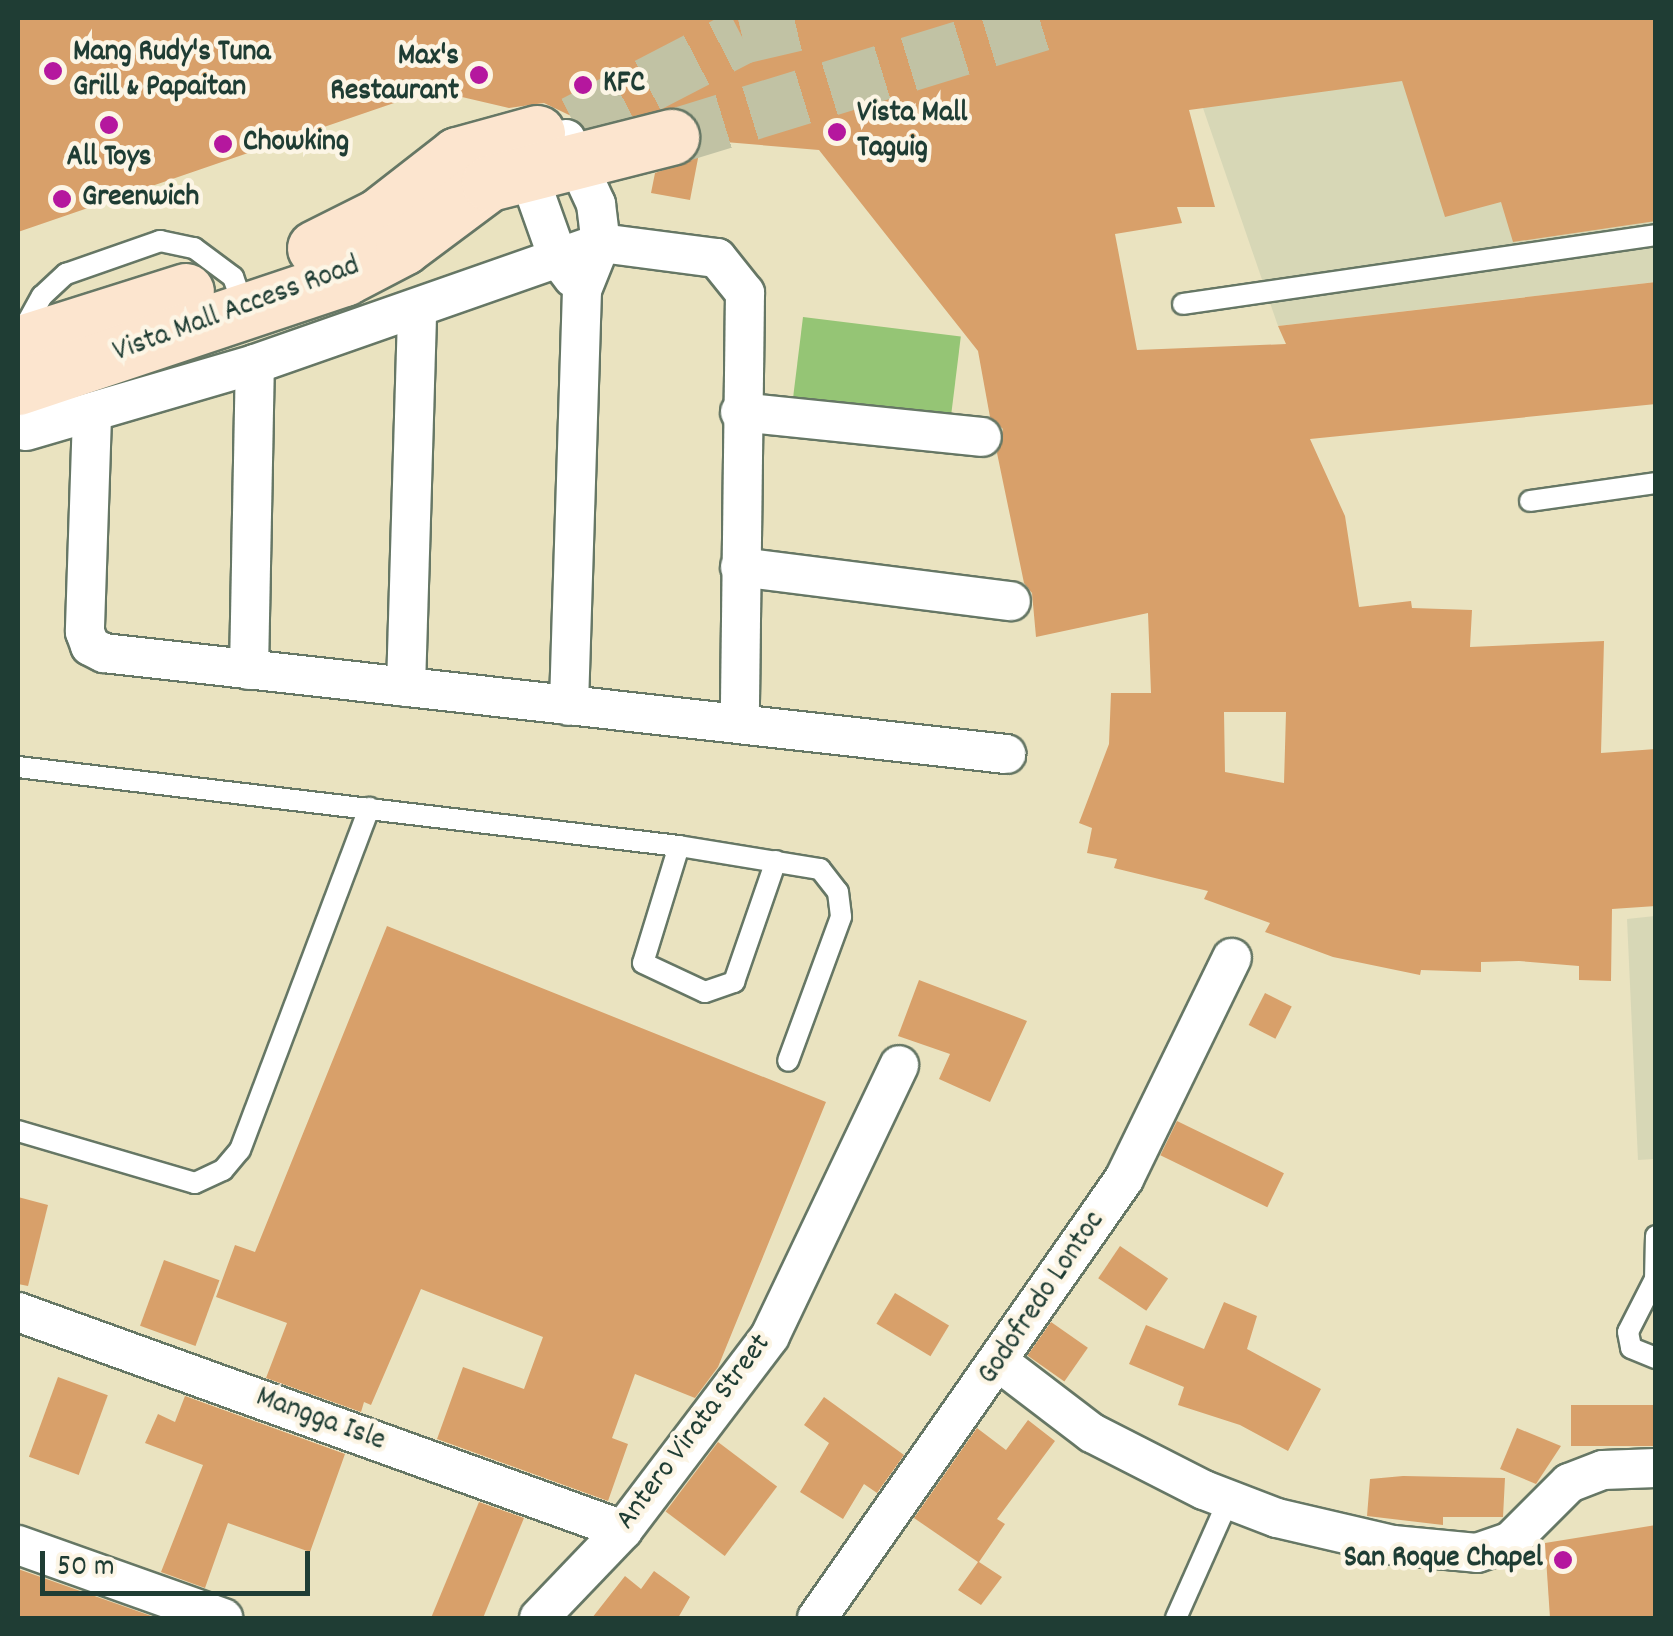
<!DOCTYPE html>
<html>
<head>
<meta charset="utf-8">
<style>
  body { margin:0 }
  #map { position:relative; width:1673px; height:1636px; overflow:hidden; background:#eae3c0; font-family:Dekko,sans-serif }
  div>[style] { position:absolute }
  [style*='--x'] { left:calc(var(--x)*1px); top:calc(var(--y)*1px); width:calc(var(--w)*1px); rotate:calc(var(--a)*1deg) }
  .built>* { inset:0; background:#d7d7b6 }
  .green>* { inset:0; background:#95c575; transform-origin:0 0 }
  .building>* { inset:0; background:#d8a06a; transform-origin:0 0 }
  .secondary-tunnel>* { height:55px; margin-top:-27.5px; transform-origin:0; background:repeating-linear-gradient(90deg,#c1c2a4 0 55px,transparent 0 83px) }
  .roads { filter:drop-shadow(2px 0 #667765) drop-shadow(-2px 0 #667765) drop-shadow(0 2px #667765) drop-shadow(0 -2px #667765) }
  .lane>* { height:20px; margin:-10px; padding:0 10px; transform-origin:10px; border-radius:10px; background:#fff }
  .street>* { height:38px; margin:-19px; padding:0 19px; transform-origin:19px; border-radius:19px; background:#fff }
  .secondary>* { height:55px; margin:-27.5px; padding:0 27.5px; transform-origin:27.5px; border-radius:27.5px; background:#fce5cf }
  .dots>* { width:28px; height:28px; translate:-50% -50%; box-sizing:border-box; border:5px solid #fcf5e5; border-radius:50% }
  span { translate:-50% -50%; white-space:nowrap; text-align:center; line-height:1.15; -webkit-text-stroke:9px #fcf5e5; paint-order:stroke }
  .poi-label { font-size:30px; color:#1f3d34; font-weight:700 }
  .left { translate:0 -50%; text-align:left }
  .right { translate:-100% -50%; text-align:right }
  .street-label { font-size:30px; color:#1f3d34 }
  .frame { position:absolute; inset:0; border:20px solid #1f3d34; pointer-events:none }
  .scale { position:absolute; left:40px; top:1551px; width:270px; height:45px; box-sizing:border-box; border:5px solid #1f3d34; border-top:0; padding-left:12px; font-size:30px; line-height:35px; white-space:nowrap; color:#1f3d34; -webkit-text-stroke:8px #fcf5e5; paint-order:stroke }
</style>
</head>
<body>
<div id="map">
  <div class="built">
    <div style="clip-path:polygon(1172px 18px,1655px 18px,1655px 282px,1278px 326px)"></div>
    <div style="clip-path:polygon(1655px 916px,1655px 1159px,1638px 1160px,1627px 919px)"></div>
  </div>
  <div class="green">
    <div style="left:803px;top:317px;width:159px;height:86px;rotate:7deg"></div>
  </div>
  <div class="building">
    <div style="clip-path:polygon(evenodd,18px 18px,1656px 18px,1656px 221px,1513px 242px,1501px 202px,1445px 217px,1402px 81px,1189px 110px,1215px 207px,1177px 207px,1182px 223px,1115px 234px,1137px 350px,1286px 344px,1278px 326px,1656px 282px,1656px 404px,1310px 439px,1345px 516px,1359px 607px,1411px 601px,1412px 608px,1472px 610px,1470px 647px,1604px 641px,1601px 753px,1656px 749px,1656px 906px,1612px 909px,1611px 981px,1579px 980px,1579px 966px,1519px 961px,1481px 962px,1481px 972px,1421px 970px,1420px 975px,1333px 957px,1265px 932px,1270px 923px,1204px 899px,1208px 891px,1114px 868px,1117px 859px,1087px 853px,1092px 828px,1079px 823px,1109px 744px,1111px 693px,1151px 693px,1148px 613px,1036px 637px,1032px 593px,1024px 583px,997px 453px,1003px 429px,990px 417px,978px 351px,819px 150px,701px 140px,694px 116px,679px 107px,590px 125px,544px 103px,509px 108px,432px 90px,18px 232px,18px 18px,1224px 712px,1286px 712px,1284px 783px,1225px 772px,1224px 712px)"></div>
    <div style="clip-path:polygon(700px 148px,690px 200px,651px 193px,655px 173px,692px 160px)"></div>
    <div style="clip-path:polygon(387px 926px,826px 1102px,718px 1367px,695px 1398px,635px 1374px,612px 1438px,628px 1444px,608px 1501px,437px 1439px,463px 1367px,524px 1389px,543px 1337px,421px 1289px,371px 1405px,364px 1402px,361px 1412px,266px 1378px,287px 1323px,216px 1297px,235px 1245px,255px 1252px)"></div>
    <div style="clip-path:polygon(919px 980px,1027px 1021px,990px 1102px,939px 1079px,950px 1054px,898px 1036px)"></div>
    <div style="left:1265px;top:993px;width:30px;height:36px;rotate:27deg"></div>
    <div style="left:1177px;top:1121px;width:119px;height:38px;rotate:26deg"></div>
    <div style="clip-path:polygon(18px 1197px,48px 1205px,28px 1286px,18px 1284px)"></div>
    <div style="left:1120px;top:1246px;width:58px;height:39px;rotate:34deg"></div>
    <div style="left:164px;top:1260px;width:59px;height:70px;rotate:20deg"></div>
    <div style="left:895px;top:1293px;width:63px;height:36px;rotate:31deg"></div>
    <div style="clip-path:polygon(1224px 1302px,1257px 1316px,1247px 1349px,1321px 1389px,1288px 1451px,1240px 1425px,1178px 1405px,1184px 1387px,1129px 1364px,1146px 1325px,1204px 1349px)"></div>
    <div style="left:1051px;top:1322px;width:45px;height:41px;rotate:35deg"></div>
    <div style="left:58px;top:1377px;width:53px;height:85px;rotate:20deg"></div>
    <div style="clip-path:polygon(185px 1396px,345px 1454px,310px 1552px,228px 1523px,205px 1588px,161px 1572px,203px 1465px,145px 1443px,158px 1414px,175px 1422px)"></div>
    <div style="clip-path:polygon(824px 1397px,904px 1455px,877px 1493px,864px 1484px,843px 1519px,800px 1492px,829px 1443px,804px 1425px)"></div>
    <div style="left:1656px;top:1405px;width:41px;height:85px;rotate:90deg"></div>
    <div style="clip-path:polygon(1028px 1420px,1055px 1441px,997px 1519px,1005px 1524px,979px 1562px,1002px 1577px,981px 1605px,958px 1590px,978px 1562px,914px 1518px,977px 1428px,1006px 1450px)"></div>
    <div style="clip-path:polygon(1517px 1428px,1561px 1446px,1536px 1484px,1500px 1469px)"></div>
    <div style="left:718px;top:1442px;width:74px;height:87px;rotate:37deg"></div>
    <div style="clip-path:polygon(1403px 1476px,1505px 1478px,1503px 1517px,1443px 1517px,1443px 1525px,1367px 1516px,1370px 1479px)"></div>
    <div style="clip-path:polygon(479px 1502px,524px 1518px,483px 1618px,431px 1618px)"></div>
    <div style="clip-path:polygon(1656px 1525px,1656px 1618px,1550px 1618px,1545px 1543px)"></div>
    <div style="clip-path:polygon(18px 1569px,157px 1618px,18px 1618px)"></div>
    <div style="clip-path:polygon(654px 1571px,690px 1597px,678px 1618px,592px 1618px,625px 1576px,641px 1589px)"></div>
  </div>
  <div class="secondary-tunnel">
    <div style="--x:574;--y:123;--w:189;--a:-27.4"></div>
    <div style="--x:742;--y:36;--w:79;--a:-13.2"></div>
    <div style="--x:671;--y:137;--w:405;--a:-17.1"></div>
  </div>
  <div class="roads">
    <div class="lane">
      <div style="--x:1183;--y:304;--w:478;--a:-8.3"></div>
      <div style="--x:23;--y:330;--w:39;--a:-61"></div>
      <div style="--x:42;--y:296;--w:33;--a:-43"></div>
      <div style="--x:66;--y:274;--w:100;--a:-19.3"></div>
      <div style="--x:160;--y:241;--w:35;--a:12"></div>
      <div style="--x:194;--y:248;--w:49;--a:36.6"></div>
      <div style="--x:233;--y:277;--w:35;--a:70"></div>
      <div style="--x:1530;--y:501;--w:127;--a:-8.1"></div>
      <div style="--x:18;--y:767;--w:666;--a:6.82"></div>
      <div style="--x:679;--y:846;--w:143;--a:9.3"></div>
      <div style="--x:820;--y:869;--w:29;--a:52"></div>
      <div style="--x:838;--y:892;--w:25;--a:83"></div>
      <div style="--x:841;--y:917;--w:153;--a:110.2"></div>
      <div style="--x:679;--y:846;--w:122;--a:107.1"></div>
      <div style="--x:643;--y:963;--w:68;--a:25.1"></div>
      <div style="--x:705;--y:992;--w:31;--a:-19"></div>
      <div style="--x:734;--y:982;--w:128;--a:-70.9"></div>
      <div style="--x:18;--y:1131;--w:184;--a:16.4"></div>
      <div style="--x:195;--y:1183;--w:31;--a:-25"></div>
      <div style="--x:223;--y:1170;--w:26;--a:-50"></div>
      <div style="--x:240;--y:1150;--w:366;--a:-69.3"></div>
      <div style="--x:1656;--y:1236;--w:43;--a:91.3"></div>
      <div style="--x:1655;--y:1279;--w:59;--a:117"></div>
      <div style="--x:1628;--y:1332;--w:16;--a:79"></div>
      <div style="--x:1631;--y:1348;--w:27;--a:22"></div>
      <div style="--x:1176;--y:1618;--w:130;--a:-66"></div>
    </div>
    <div class="street">
      <div style="--x:566;--y:139;--w:72;--a:65.2"></div>
      <div style="--x:596;--y:204;--w:39;--a:83"></div>
      <div style="--x:601;--y:243;--w:51;--a:112"></div>
      <div style="--x:582;--y:290;--w:416;--a:91.8"></div>
      <div style="--x:521;--y:154;--w:110;--a:70.4"></div>
      <div style="--x:558;--y:258;--w:25;--a:53"></div>
      <div style="--x:740;--y:412;--w:243;--a:5.9"></div>
      <div style="--x:92;--y:416;--w:216;--a:91.9"></div>
      <div style="--x:85;--y:632;--w:15;--a:70"></div>
      <div style="--x:90;--y:646;--w:16;--a:27"></div>
      <div style="--x:104;--y:653;--w:908;--a:6.39"></div>
      <div style="--x:26;--y:431;--w:239;--a:-16.3"></div>
      <div style="--x:255;--y:364;--w:367;--a:-19.3"></div>
      <div style="--x:601;--y:243;--w:117;--a:7.4"></div>
      <div style="--x:717;--y:258;--w:45;--a:51.3"></div>
      <div style="--x:745;--y:293;--w:431;--a:90.7"></div>
      <div style="--x:740;--y:567;--w:273;--a:7.2"></div>
      <div style="--x:249;--y:670;--w:306;--a:-88.9"></div>
      <div style="--x:406;--y:687;--w:379;--a:-88.3"></div>
      <div style="--x:18;--y:1312;--w:643;--a:19.82"></div>
      <div style="--x:1000;--y:1363;--w:116;--a:37.3"></div>
      <div style="--x:1092;--y:1433;--w:126;--a:27"></div>
      <div style="--x:1204;--y:1490;--w:78;--a:21"></div>
      <div style="--x:1277;--y:1518;--w:119;--a:13.1"></div>
      <div style="--x:1393;--y:1545;--w:84;--a:5.4"></div>
      <div style="--x:1477;--y:1553;--w:36;--a:-19"></div>
      <div style="--x:1511;--y:1541;--w:82;--a:-45"></div>
      <div style="--x:1569;--y:1483;--w:36;--a:-21"></div>
      <div style="--x:1603;--y:1470;--w:53;--a:-2.2"></div>
      <div style="--x:18;--y:1545;--w:218;--a:19.6"></div>
      <div style="--x:539;--y:1618;--w:122;--a:-46.3"></div>
      <div style="--x:623;--y:1530;--w:243;--a:-52.8"></div>
      <div style="--x:770;--y:1336;--w:300;--a:-64.5"></div>
      <div style="--x:817;--y:1618;--w:536;--a:-55.03"></div>
      <div style="--x:1124;--y:1179;--w:246;--a:-64"></div>
    </div>
    <div class="secondary">
      <div style="--x:315;--y:248;--w:72;--a:-26.6"></div>
      <div style="--x:379;--y:216;--w:99;--a:-38"></div>
      <div style="--x:457;--y:155;--w:83;--a:-15.4"></div>
      <div style="--x:18;--y:344;--w:176;--a:-17.5"></div>
      <div style="--x:18;--y:387;--w:344;--a:-18.5"></div>
      <div style="--x:344;--y:278;--w:67;--a:-27.7"></div>
      <div style="--x:403;--y:247;--w:107;--a:-36.7"></div>
      <div style="--x:489;--y:183;--w:188;--a:-14.2"></div>
    </div>
  </div>
  <div class="dots">
    <div style="left:53px;top:71px;background:#b5179e"></div>
    <div style="left:479px;top:75px;background:#b5179e"></div>
    <div style="left:583px;top:85px;background:#b5179e"></div>
    <div style="left:109px;top:125px;background:#b5179e"></div>
    <div style="left:837px;top:132px;background:#b5179e"></div>
    <div style="left:223px;top:144px;background:#b5179e"></div>
    <div style="left:62px;top:199px;background:#b5179e"></div>
    <div style="left:1563px;top:1560px;background:#b5179e"></div>
  </div>
  <div class="poi-label">
    <span class="left" style="left:73px;top:71px">Mang Rudy's Tuna<br>Grill &amp; Papaitan</span>
    <span class="right" style="left:459px;top:75px">Max's<br>Restaurant</span>
    <span class="left" style="left:603px;top:85px">KFC</span>
    <span class="left" style="left:857px;top:132px">Vista Mall<br>Taguig</span>
    <span class="left" style="left:243px;top:144px">Chowking</span>
    <span style="left:109px;top:159px">All Toys</span>
    <span class="left" style="left:82px;top:199px">Greenwich</span>
    <span class="right" style="left:1543px;top:1560px">San Roque Chapel</span>
  </div>
  <div class="street-label">
    <span style="left:237px;top:311px;rotate:-20deg">Vista Mall Access Road</span>
    <span style="left:1043px;top:1299px;rotate:-56deg">Godofredo Lontoc</span>
    <span style="left:320px;top:1421px;rotate:20deg">Mangga Isle</span>
    <span style="left:695px;top:1433px;rotate:-53deg">Antero Virata Street</span>
  </div>
  <div class="frame"></div>
  <div class="scale">50 m</div>
</div>
</body>
</html>
